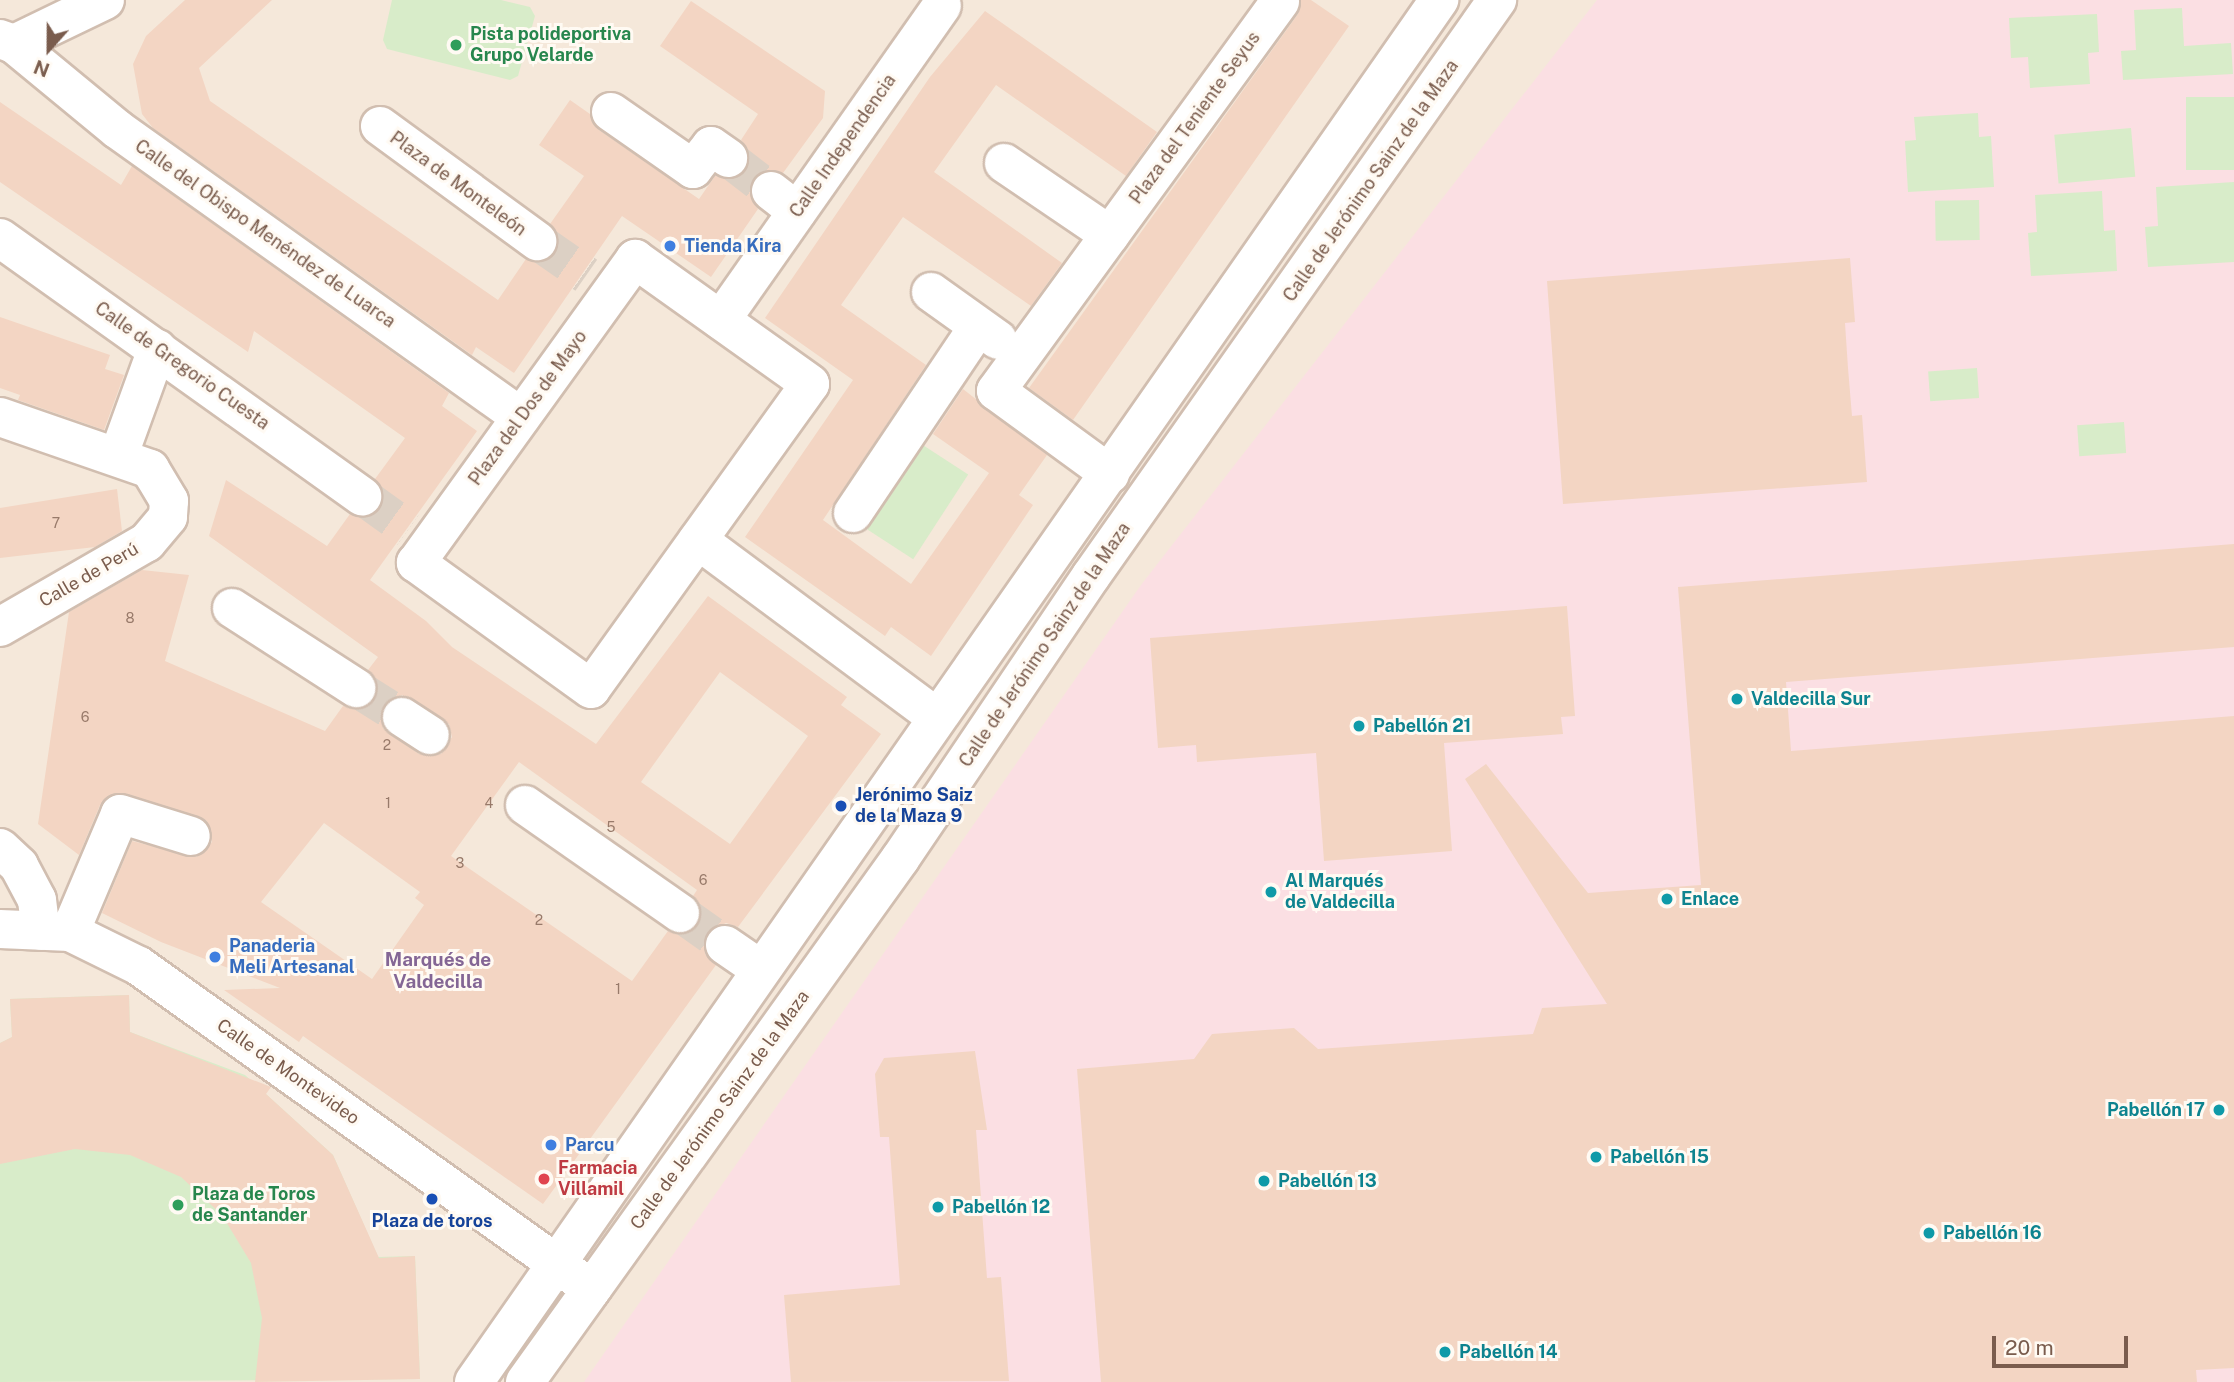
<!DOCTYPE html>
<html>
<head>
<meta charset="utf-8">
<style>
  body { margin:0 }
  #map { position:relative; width:2234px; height:1382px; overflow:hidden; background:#fdf6ec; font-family:"Public Sans",sans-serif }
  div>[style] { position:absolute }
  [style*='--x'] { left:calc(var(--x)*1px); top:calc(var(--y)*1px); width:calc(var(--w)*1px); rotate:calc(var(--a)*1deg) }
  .residential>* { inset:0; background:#f5e8da; transform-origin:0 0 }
  .medical>* { inset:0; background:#fbdfe3 }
  .green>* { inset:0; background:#d8ecc9; transform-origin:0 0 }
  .building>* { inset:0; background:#f3d5c3 }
  .street-tunnel>* { height:38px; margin-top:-19px; transform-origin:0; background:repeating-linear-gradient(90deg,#dcd0c4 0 38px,transparent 0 57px) }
  .roads { filter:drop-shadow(2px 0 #d1beb0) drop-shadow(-2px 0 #d1beb0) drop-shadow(0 2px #d1beb0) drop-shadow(0 -2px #d1beb0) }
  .street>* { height:38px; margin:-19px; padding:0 19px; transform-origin:19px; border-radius:19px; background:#fff }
  .secondary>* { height:38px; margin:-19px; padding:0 19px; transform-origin:19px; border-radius:19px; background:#fff }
  .dots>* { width:19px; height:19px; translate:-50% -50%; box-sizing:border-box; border:4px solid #fffaf3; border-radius:50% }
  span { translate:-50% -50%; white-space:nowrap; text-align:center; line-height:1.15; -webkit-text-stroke:6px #fffaf3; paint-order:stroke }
  .number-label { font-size:14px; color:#987a6a }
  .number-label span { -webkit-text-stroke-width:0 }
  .leisure-label { font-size:18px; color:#27864d; font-weight:700 }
  .left { translate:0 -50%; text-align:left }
  .street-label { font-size:18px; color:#7a5c4d }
  .shop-label { font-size:18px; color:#366cbe; font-weight:700 }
  .culture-label { font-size:18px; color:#0d838f; font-weight:700 }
  .right { translate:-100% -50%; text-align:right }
  .transit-label { font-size:18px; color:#164399; font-weight:700 }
  .health-label { font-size:18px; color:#be3a42; font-weight:700 }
  .neighbourhood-label { font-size:19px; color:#846695; font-weight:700 }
  .north { position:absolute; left:14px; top:14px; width:70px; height:70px; -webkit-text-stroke:5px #fffaf3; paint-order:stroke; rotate:201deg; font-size:19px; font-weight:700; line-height:28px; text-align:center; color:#7a5c4d }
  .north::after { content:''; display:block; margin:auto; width:24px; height:32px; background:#7a5c4d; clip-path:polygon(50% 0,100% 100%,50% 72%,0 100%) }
  .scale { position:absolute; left:1992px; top:1336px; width:136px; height:32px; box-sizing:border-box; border:4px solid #7a5c4d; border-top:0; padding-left:9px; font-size:21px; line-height:24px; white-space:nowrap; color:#7a5c4d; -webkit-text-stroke:5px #fffaf3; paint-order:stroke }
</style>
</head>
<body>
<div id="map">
  <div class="residential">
    <div style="left:0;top:0;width:2234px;height:1382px"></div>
  </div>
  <div class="medical">
    <div style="clip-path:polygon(1597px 0,2234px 0,2234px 1382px,584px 1382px,1141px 585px)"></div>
  </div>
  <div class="green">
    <div style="clip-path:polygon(392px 0,501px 0,530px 7px,535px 16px,518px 76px,510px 80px,387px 49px,383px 40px)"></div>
    <div style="clip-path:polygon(2182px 8px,2184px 46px,2231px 43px,2233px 74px,2123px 80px,2121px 51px,2136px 50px,2134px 10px)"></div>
    <div style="clip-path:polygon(2097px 14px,2099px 52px,2088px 53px,2090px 84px,2030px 88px,2028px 57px,2011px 58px,2009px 18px)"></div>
    <div style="left:2234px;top:97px;width:73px;height:48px;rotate:90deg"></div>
    <div style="clip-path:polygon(1978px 113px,1979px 137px,1991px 136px,1994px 187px,1908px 192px,1905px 141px,1916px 140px,1914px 117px)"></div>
    <div style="left:2131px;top:128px;width:49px;height:77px;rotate:85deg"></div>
    <div style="clip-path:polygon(2234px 182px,2234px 262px,2148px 267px,2145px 227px,2158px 226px,2156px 187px)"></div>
    <div style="clip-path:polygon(2102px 191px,2104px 231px,2115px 230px,2117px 271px,2031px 276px,2028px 233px,2037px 232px,2035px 195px)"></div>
    <div style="left:1979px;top:200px;width:40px;height:44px;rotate:89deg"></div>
    <div style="left:1977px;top:368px;width:30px;height:49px;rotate:86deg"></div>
    <div style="left:2124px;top:422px;width:31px;height:47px;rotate:86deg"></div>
    <div style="left:912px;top:438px;width:67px;height:101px;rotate:33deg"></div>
    <div style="clip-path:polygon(129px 995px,130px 1032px,245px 1075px,333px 1155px,378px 1257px,415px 1256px,420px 1379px,0 1382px,0 1043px,12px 1037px,10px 999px)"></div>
  </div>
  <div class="building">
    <div style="clip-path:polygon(185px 0,272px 0,199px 68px,210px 101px,498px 300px,526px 259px,545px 261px,555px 253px,557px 233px,550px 224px,584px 176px,539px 145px,570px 100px,590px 114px,599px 130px,699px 199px,715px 176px,737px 178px,746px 170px,748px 149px,741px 140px,758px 114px,660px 46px,691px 1px,825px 91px,823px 118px,783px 173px,763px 171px,753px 178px,751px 199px,758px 209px,711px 277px,622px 216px,514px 373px,476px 347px,472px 355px,153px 128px,142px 114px,133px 64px,146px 36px)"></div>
    <div style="clip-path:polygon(1301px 0,1311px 0,1349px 26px,1073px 420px,1029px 388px,1298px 14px)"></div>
    <div style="clip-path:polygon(985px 11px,1157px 132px,1126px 176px,996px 85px,934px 172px,1062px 263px,1031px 306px,903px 217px,841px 305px,926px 365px,823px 520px,911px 584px,989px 473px,933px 434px,963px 389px,1047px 455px,1019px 495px,1033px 505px,931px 656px,891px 627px,885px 636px,745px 537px,853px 380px,765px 318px,930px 77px)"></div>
    <div style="clip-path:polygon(evenodd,0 102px,121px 185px,132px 166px,449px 393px,442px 406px,477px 431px,370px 580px,426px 621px,452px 647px,596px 744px,708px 596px,847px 697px,841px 705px,881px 734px,738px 927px,726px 923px,707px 932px,705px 954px,716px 965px,543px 1204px,303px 1036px,299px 1042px,224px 990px,280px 988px,161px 942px,102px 913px,132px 841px,196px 857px,212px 842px,207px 821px,115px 793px,100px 805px,79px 855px,38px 824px,69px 612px,142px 570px,189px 575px,165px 661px,325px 731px,343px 706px,356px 710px,374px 700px,378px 688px,368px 670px,378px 657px,209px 536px,226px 480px,327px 546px,350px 514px,370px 516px,379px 509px,384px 497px,375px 479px,405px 438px,254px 331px,248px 352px,0 182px,0 102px,720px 672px,808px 736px,730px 844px,641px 782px,720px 672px,0 102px,402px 695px,449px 724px,452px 737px,441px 754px,419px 754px,383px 728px,383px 706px,402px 695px,0 102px,519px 762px,697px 890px,693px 896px,702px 914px,697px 926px,679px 935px,668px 931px,632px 981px,451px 856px,519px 762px,0 102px,324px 823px,420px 892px,415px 898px,424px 905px,372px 979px,261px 902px,324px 823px)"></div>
    <div style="clip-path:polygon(1850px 258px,1855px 322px,1845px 323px,1848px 368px,1852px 416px,1862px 415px,1867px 482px,1563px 504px,1547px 281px)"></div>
    <div style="clip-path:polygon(0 317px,110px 355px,105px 369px,124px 375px,104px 430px,18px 400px,20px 395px,0 388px)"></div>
    <div style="clip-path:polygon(117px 489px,122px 531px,95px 547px,0 558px,0 508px)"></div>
    <div style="clip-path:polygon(2234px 544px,2234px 647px,1786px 682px,1791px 751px,2234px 716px,2234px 1368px,2196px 1370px,2197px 1382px,1101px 1382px,1077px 1069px,1194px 1059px,1212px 1034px,1294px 1028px,1318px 1049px,1533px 1034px,1542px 1008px,1607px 1004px,1465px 779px,1486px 764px,1588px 893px,1701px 885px,1678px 587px)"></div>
    <div style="clip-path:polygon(1567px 606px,1575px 716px,1561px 717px,1563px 734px,1444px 743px,1452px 851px,1324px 861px,1316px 753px,1197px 762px,1196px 745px,1158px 748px,1150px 638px)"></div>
    <div style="clip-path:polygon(129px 995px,130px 1032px,271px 1087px,266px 1094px,333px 1155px,379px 1258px,415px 1256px,420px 1379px,255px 1382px,262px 1318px,251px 1263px,222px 1215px,181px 1177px,130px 1155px,75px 1149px,0 1164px,0 1043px,12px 1037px,10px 999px)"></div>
    <div style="clip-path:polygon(975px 1051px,987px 1130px,976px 1130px,987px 1278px,1001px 1277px,1009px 1381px,791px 1382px,784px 1295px,900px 1285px,889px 1137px,880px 1137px,875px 1074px,884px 1058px)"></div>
  </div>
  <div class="street-tunnel">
    <div style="--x:728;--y:158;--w:54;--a:37.5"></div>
    <div style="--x:537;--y:241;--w:60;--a:34.8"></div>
    <div style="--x:362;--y:496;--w:57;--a:35.7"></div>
    <div style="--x:356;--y:688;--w:54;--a:32.2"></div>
    <div style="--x:680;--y:913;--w:55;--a:35.4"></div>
  </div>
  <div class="roads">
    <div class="street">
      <div style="--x:0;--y:39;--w:15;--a:20"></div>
      <div style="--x:14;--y:44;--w:134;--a:39.5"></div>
      <div style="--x:117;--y:129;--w:496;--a:35.5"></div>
      <div style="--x:14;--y:44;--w:101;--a:-25.8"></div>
      <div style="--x:611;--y:112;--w:100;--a:34.8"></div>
      <div style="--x:693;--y:169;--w:29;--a:-52"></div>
      <div style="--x:711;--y:146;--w:21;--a:35"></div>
      <div style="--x:380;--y:126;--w:195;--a:36.2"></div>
      <div style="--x:1004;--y:163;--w:128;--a:34.2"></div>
      <div style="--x:771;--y:191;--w:33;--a:38"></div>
      <div style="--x:0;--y:238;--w:445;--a:35.5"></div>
      <div style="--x:635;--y:259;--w:215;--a:35.5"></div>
      <div style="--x:810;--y:384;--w:375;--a:125.7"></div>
      <div style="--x:591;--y:689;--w:216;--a:-144.2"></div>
      <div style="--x:416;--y:563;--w:375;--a:-54.2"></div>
      <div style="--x:931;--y:292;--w:82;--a:35.6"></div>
      <div style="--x:721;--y:320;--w:384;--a:-54.9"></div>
      <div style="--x:0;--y:417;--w:159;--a:19.1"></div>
      <div style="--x:150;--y:469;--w:37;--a:59"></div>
      <div style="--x:169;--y:501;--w:16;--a:94"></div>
      <div style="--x:168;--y:517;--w:33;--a:130"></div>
      <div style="--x:147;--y:542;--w:170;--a:150"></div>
      <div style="--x:118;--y:457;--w:115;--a:-70.1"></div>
      <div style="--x:1110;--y:474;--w:141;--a:-143.9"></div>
      <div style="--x:996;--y:391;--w:482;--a:-53.9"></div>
      <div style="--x:853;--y:513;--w:224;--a:-56.1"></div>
      <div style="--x:698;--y:540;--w:297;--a:36.6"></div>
      <div style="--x:232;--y:608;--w:148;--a:32.8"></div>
      <div style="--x:402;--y:717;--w:33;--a:33"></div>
      <div style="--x:525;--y:805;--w:189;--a:34.9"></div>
      <div style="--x:0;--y:848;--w:26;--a:43"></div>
      <div style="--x:19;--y:866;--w:38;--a:62"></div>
      <div style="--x:37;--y:900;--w:31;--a:83"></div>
      <div style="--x:0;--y:929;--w:70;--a:2.5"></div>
      <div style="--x:70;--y:932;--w:77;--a:26.2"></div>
      <div style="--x:139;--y:966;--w:556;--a:35.49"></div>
      <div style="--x:70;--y:932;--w:128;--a:-67"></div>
      <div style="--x:120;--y:814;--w:74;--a:17.2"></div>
      <div style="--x:725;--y:945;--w:42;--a:34.4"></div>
    </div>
    <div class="secondary">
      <div style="--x:474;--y:1382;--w:1686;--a:-55.07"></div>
      <div style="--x:525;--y:1382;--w:644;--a:-54.36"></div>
      <div style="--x:900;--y:859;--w:341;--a:-56"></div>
      <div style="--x:1091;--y:576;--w:705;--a:-54.82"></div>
    </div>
  </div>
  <div class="dots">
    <div style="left:456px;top:45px;background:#2e9e5b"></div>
    <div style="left:670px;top:246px;background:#3f7fe0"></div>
    <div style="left:1737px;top:699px;background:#0f9aa8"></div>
    <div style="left:1359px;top:726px;background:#0f9aa8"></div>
    <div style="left:841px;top:806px;background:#1a4fb4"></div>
    <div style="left:1271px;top:892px;background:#0f9aa8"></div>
    <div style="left:1667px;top:899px;background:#0f9aa8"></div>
    <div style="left:215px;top:957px;background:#3f7fe0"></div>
    <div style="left:2219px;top:1110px;background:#0f9aa8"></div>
    <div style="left:551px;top:1145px;background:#3f7fe0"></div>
    <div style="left:1596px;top:1157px;background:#0f9aa8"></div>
    <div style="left:544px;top:1179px;background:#e0444e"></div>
    <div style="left:1264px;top:1181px;background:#0f9aa8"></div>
    <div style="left:432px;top:1199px;background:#1a4fb4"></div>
    <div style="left:178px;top:1205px;background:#2e9e5b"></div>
    <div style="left:938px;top:1207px;background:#0f9aa8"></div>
    <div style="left:1929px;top:1233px;background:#0f9aa8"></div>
    <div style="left:1445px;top:1352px;background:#0f9aa8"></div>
  </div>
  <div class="number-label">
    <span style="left:56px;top:523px">7</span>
    <span style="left:130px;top:618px">8</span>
    <span style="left:85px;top:717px">6</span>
    <span style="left:387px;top:745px">2</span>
    <span style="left:388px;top:803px">1</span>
    <span style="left:489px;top:803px">4</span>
    <span style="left:611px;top:827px">5</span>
    <span style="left:460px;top:863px">3</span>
    <span style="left:703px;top:880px">6</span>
    <span style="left:539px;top:920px">2</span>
    <span style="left:618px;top:989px">1</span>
  </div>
  <div class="leisure-label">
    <span class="left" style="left:470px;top:45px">Pista polideportiva<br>Grupo Velarde</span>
    <span class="left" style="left:192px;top:1205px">Plaza de Toros<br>de Santander</span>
  </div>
  <div class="street-label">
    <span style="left:1195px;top:118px;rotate:-54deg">Plaza del Teniente Seyus</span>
    <span style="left:843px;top:146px;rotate:-55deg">Calle Independencia</span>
    <span style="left:1371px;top:181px;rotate:-55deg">Calle de Jerónimo Sainz de la Maza</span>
    <span style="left:458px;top:184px;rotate:36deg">Plaza de Monteleón</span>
    <span style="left:265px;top:234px;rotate:35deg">Calle del Obispo Menéndez de Luarca</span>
    <span style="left:182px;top:366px;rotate:35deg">Calle de Gregorio Cuesta</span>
    <span style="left:528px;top:408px;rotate:-54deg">Plaza del Dos de Mayo</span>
    <span style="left:89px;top:575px;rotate:-30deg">Calle de Perú</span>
    <span style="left:1045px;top:645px;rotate:-56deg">Calle de Jerónimo Sainz de la Maza</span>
    <span style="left:288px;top:1072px;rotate:35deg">Calle de Montevideo</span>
    <span style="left:720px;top:1110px;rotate:-54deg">Calle de Jerónimo Sainz de la Maza</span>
  </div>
  <div class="shop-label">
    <span class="left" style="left:684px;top:246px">Tienda Kira</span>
    <span class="left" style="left:229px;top:957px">Panaderia<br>Meli Artesanal</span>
    <span class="left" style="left:565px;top:1145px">Parcu</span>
  </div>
  <div class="culture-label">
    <span class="left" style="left:1751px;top:699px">Valdecilla Sur</span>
    <span class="left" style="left:1373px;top:726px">Pabellón 21</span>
    <span class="left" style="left:1285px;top:892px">Al Marqués<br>de Valdecilla</span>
    <span class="left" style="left:1681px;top:899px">Enlace</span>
    <span class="right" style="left:2205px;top:1110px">Pabellón 17</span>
    <span class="left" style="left:1610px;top:1157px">Pabellón 15</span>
    <span class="left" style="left:1278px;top:1181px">Pabellón 13</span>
    <span class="left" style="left:952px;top:1207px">Pabellón 12</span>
    <span class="left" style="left:1943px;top:1233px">Pabellón 16</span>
    <span class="left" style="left:1459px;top:1352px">Pabellón 14</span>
  </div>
  <div class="transit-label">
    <span class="left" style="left:855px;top:806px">Jerónimo Saiz<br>de la Maza 9</span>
    <span style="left:432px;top:1221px">Plaza de toros</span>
  </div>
  <div class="health-label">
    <span class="left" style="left:558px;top:1179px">Farmacia<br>Villamil</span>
  </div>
  <div class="neighbourhood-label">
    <span style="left:438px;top:971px">Marqués de<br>Valdecilla</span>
  </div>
  <div class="north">N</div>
  <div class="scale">20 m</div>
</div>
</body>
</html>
